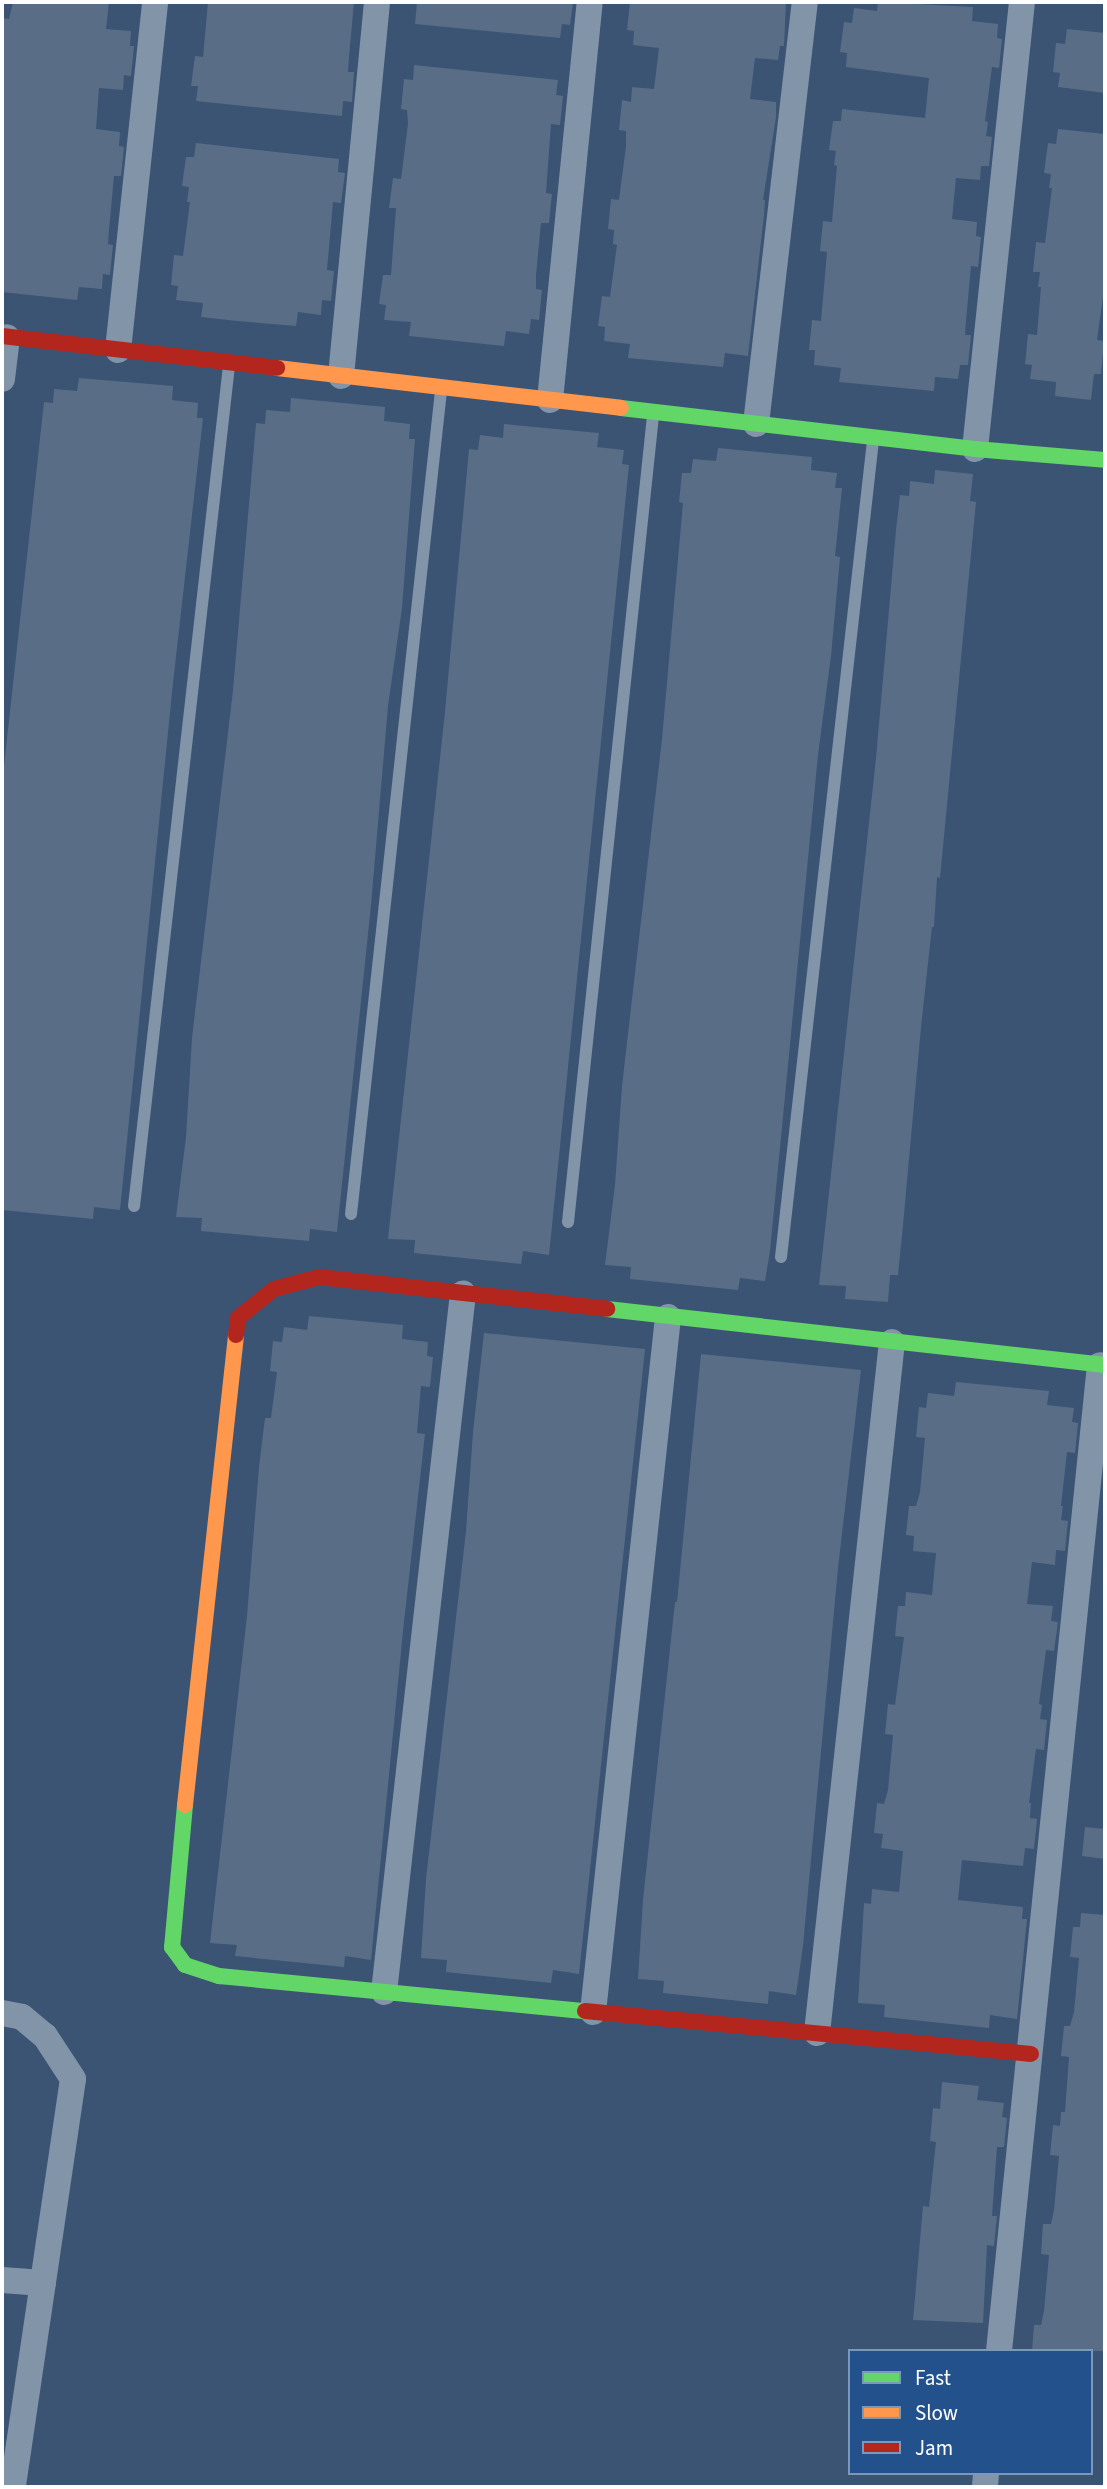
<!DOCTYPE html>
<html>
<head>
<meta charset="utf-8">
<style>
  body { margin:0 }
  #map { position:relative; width:1107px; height:2489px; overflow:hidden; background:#3b5474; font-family:"Source Sans 3",sans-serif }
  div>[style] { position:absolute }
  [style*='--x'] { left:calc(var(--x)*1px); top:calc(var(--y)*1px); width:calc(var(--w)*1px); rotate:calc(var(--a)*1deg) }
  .building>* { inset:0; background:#596d86 }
  .lane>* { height:12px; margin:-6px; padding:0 6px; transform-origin:6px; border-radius:6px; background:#8294a8 }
  .street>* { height:26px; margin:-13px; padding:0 13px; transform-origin:13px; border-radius:13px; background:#8294a8 }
  .fast>* { height:16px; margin:-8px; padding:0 8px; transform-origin:8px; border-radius:8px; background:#63d668 }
  .slow>* { height:16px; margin:-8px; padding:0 8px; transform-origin:8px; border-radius:8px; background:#ff974d }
  .jam>* { height:16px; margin:-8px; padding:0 8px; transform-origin:8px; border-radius:8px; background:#b3261e }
  span { translate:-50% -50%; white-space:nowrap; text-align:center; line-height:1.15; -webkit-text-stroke:5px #23518c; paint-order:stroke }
  .frame { position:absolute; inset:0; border:4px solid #fff; pointer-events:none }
  .legend { position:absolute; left:848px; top:2349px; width:245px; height:126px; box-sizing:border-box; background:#23518c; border:2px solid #7b97ba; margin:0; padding:9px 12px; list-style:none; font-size:21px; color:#fff }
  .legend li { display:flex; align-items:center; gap:14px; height:35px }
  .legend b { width:35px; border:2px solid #7b97ba }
</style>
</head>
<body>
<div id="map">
  <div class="building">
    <div style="clip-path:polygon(13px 2px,109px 2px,106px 29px,131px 31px,130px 46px,134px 46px,131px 76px,124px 75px,123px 90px,99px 88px,96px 129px,120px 132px,119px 146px,124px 147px,121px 176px,114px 176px,109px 230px,108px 244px,113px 245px,110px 275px,103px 274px,102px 289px,79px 287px,77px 300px,2px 292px,2px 18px,9px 19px)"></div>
    <div style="clip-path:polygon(208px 2px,354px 2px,349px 57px,348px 72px,354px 72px,352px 102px,343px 101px,342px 116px,196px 101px,198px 86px,191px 86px,195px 56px,203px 57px)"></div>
    <div style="clip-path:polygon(417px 2px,573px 2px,570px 25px,562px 24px,560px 38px,415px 24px)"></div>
    <div style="clip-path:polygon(630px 2px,786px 2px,784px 46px,780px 46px,778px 60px,755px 58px,750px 99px,776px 102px,776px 117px,763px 200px,765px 200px,764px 215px,748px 356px,725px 353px,723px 367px,628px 358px,630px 344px,604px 341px,605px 327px,598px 326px,602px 296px,610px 297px,617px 245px,613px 244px,614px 230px,608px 229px,611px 199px,619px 200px,626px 146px,626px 131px,619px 130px,622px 100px,631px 102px,632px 87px,654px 89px,659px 48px,633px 45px,634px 31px,627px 30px)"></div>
    <div style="clip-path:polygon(878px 2px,973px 7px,972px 21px,998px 24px,997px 38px,1002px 39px,999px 68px,992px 67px,985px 121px,988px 122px,986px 136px,992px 137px,989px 166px,981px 166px,980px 180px,956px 178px,952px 219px,977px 222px,976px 236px,981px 237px,978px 267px,971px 266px,966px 321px,965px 335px,971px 335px,968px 365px,960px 365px,958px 379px,935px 377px,934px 391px,839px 382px,841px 368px,814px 365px,815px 350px,809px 350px,812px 320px,821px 321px,827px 252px,820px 251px,823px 221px,832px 222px,837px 166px,834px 165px,836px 151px,829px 150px,833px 121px,841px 121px,842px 109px,925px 118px,929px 78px,846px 67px,847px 53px,840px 52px,844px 22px,852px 23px,854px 8px,877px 11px)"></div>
    <div style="clip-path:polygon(1067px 29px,1105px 33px,1105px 93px,1058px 87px,1060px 73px,1053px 72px,1056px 43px,1065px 44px)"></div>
    <div style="clip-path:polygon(414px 65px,558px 80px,556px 95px,563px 96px,560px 125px,551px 124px,546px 193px,552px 194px,549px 223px,541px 223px,536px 275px,536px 289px,542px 290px,539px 320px,531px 319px,529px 334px,506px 331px,504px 346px,409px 336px,411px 322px,384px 320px,386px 305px,379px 304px,383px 275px,391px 275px,396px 208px,389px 208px,393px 178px,401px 179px,408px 124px,407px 110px,401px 109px,404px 79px,413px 80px)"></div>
    <div style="clip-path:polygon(1058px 129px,1105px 134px,1105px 282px,1097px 340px,1104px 341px,1101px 374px,1094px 374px,1091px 400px,1055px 396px,1056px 382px,1030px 379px,1032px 365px,1025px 364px,1028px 334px,1037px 335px,1041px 287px,1038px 287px,1040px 272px,1033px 272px,1036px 242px,1045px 243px,1052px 188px,1049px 188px,1051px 174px,1044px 173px,1048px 143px,1056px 144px)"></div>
    <div style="clip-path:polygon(196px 143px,339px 159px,338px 172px,345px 173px,341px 203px,333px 202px,327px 270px,334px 271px,331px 301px,322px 300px,321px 315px,298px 312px,296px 326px,237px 321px,201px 317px,203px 303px,176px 300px,178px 286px,171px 285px,174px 255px,183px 256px,190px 202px,187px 202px,189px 187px,182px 186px,186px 157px,194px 157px)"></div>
    <div style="clip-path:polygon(79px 378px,173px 386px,172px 400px,198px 403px,197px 418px,203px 418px,173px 683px,120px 1210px,94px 1207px,93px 1219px,2px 1210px,4px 766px,44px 402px,53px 403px,54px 389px,77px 391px)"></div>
    <div style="clip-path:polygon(291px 398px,385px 407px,384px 421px,410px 424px,409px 439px,415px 439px,402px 608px,388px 706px,371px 905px,337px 1232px,310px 1229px,309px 1241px,201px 1231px,202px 1218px,176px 1217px,186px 1137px,192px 1038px,233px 690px,256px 423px,265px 424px,266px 410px,290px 412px)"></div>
    <div style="clip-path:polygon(504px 424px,599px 433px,597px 447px,624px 450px,622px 464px,629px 465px,549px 1255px,523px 1251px,521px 1264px,414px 1253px,415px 1240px,388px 1239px,445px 712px,469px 449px,478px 450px,480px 435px,503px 438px)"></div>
    <div style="clip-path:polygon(718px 448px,812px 457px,811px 470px,837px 473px,835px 488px,842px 488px,835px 556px,840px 557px,831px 656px,818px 755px,770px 1251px,765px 1281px,740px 1278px,738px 1290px,630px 1279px,631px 1267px,605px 1265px,615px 1185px,622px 1086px,662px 739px,683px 503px,679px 502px,682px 473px,691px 473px,693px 459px,716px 461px)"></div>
    <div style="clip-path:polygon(935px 470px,973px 474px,970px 501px,976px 502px,940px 878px,937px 877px,934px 927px,932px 927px,921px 1027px,903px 1225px,898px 1275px,890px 1275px,888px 1302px,845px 1299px,846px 1286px,819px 1285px,876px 758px,896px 530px,900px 495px,909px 496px,910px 481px,934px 484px)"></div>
    <div style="clip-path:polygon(309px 1316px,403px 1325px,402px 1339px,428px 1342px,427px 1356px,433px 1357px,430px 1387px,421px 1386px,417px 1433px,425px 1434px,403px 1631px,371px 1960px,345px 1956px,344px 1967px,235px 1956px,237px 1945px,210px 1943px,247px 1616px,259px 1467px,265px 1418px,271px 1418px,277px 1372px,270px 1371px,273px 1341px,282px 1342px,284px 1327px,307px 1330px)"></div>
    <div style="clip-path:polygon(484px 1333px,645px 1349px,579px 1974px,553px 1970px,551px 1983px,446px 1972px,447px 1960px,421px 1958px,426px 1879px,466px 1531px,473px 1432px)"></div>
    <div style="clip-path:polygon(701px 1354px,861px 1370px,838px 1568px,803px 1946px,796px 1995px,769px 1991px,768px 2004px,663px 1993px,664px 1981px,638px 1979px,643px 1900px,675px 1602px,677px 1602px)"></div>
    <div style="clip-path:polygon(956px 1382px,1049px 1391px,1047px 1405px,1074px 1408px,1072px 1422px,1078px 1423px,1075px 1453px,1067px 1452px,1061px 1506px,1063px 1506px,1061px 1520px,1068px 1521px,1065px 1551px,1056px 1550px,1055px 1565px,1032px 1562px,1027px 1604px,1053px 1606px,1051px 1621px,1058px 1622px,1054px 1651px,1046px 1650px,1039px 1704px,1042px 1705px,1040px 1719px,1047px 1720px,1044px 1750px,1036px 1749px,1029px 1803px,1031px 1803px,1030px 1818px,1037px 1819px,1034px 1849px,1025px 1848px,1023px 1866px,962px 1860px,958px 1900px,1023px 1907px,1022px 1919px,1027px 1919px,1017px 2019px,990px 2015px,989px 2028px,884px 2017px,885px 2005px,858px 2003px,864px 1903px,871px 1904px,872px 1889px,899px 1892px,903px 1851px,881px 1848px,883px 1834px,874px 1833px,877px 1803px,884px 1804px,888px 1790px,893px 1735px,885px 1734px,888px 1704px,895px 1705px,904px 1637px,895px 1636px,898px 1606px,905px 1606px,906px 1592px,932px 1595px,936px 1553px,913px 1551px,914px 1536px,906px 1535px,909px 1506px,916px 1506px,920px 1492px,925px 1438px,916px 1437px,919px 1407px,926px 1408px,928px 1393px,954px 1396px)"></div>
    <div style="clip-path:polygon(1085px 1827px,1105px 1829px,1105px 1859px,1082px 1856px)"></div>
    <div style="clip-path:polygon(1081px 1913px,1105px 1915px,1105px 2351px,1032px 2351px,1034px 2325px,1041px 2325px,1044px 2311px,1049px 2255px,1041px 2254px,1043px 2224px,1051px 2224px,1054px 2210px,1059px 2156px,1050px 2155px,1053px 2125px,1060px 2126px,1061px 2112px,1065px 2112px,1069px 2057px,1061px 2056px,1064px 2026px,1070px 2026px,1074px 2012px,1079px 1958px,1070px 1957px,1073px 1927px,1080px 1927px)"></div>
    <div style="clip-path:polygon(942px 2082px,979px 2086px,977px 2100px,1004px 2103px,1002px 2117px,1007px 2118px,1004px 2147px,997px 2147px,992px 2216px,997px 2216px,994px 2246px,987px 2245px,983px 2323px,913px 2320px,923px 2206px,929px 2207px,936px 2142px,930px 2141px,933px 2108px,940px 2109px)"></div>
  </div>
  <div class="lane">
    <div style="--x:134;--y:1206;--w:845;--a:-83.55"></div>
    <div style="--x:351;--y:1214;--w:828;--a:-83.76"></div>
    <div style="--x:568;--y:1222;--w:810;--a:-83.98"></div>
    <div style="--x:781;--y:1257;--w:821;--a:-83.57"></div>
  </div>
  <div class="street">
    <div style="--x:118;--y:350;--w:350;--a:-83.9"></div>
    <div style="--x:341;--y:376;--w:376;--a:-84.5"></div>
    <div style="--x:2;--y:379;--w:42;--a:-83.2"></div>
    <div style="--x:550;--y:400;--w:400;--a:-84.3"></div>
    <div style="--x:756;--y:424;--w:425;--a:-83.4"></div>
    <div style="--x:975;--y:449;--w:449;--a:-84"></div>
    <div style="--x:384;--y:1992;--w:703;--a:-83.55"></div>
    <div style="--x:593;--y:2012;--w:699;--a:-83.84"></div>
    <div style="--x:2;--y:2013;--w:20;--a:11"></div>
    <div style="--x:22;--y:2017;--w:30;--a:40"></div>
    <div style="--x:45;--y:2036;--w:51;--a:56.9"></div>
    <div style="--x:73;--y:2079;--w:412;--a:98.4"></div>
    <div style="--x:817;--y:2033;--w:695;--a:-83.81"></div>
    <div style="--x:2;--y:2280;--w:41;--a:4.2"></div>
    <div style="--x:999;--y:2351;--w:991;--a:-84.15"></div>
    <div style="--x:985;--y:2487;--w:14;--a:-86"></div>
  </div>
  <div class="fast">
    <div style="--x:621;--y:408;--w:356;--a:6.6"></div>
    <div style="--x:975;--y:449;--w:130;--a:4.8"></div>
    <div style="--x:607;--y:1309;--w:501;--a:6.42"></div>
    <div style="--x:185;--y:1805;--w:143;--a:95.2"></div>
    <div style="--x:172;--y:1947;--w:22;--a:54"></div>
    <div style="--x:185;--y:1965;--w:36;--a:18"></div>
    <div style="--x:219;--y:1976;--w:368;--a:5.5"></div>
  </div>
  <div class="slow">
    <div style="--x:277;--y:368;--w:346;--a:6.6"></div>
    <div style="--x:185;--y:1805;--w:473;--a:-83.8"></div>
  </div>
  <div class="jam">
    <div style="--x:2;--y:336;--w:277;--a:6.6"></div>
    <div style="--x:236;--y:1335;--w:17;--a:-83"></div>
    <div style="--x:238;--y:1318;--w:46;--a:-38.9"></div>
    <div style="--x:274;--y:1289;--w:47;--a:-14.9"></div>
    <div style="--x:319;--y:1277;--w:290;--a:6.3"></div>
    <div style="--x:585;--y:2011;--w:448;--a:5.5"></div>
  </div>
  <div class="frame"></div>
  <ul class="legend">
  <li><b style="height:9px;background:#63d668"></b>Fast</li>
  <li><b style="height:9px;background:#ff974d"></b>Slow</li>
  <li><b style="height:9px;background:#b3261e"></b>Jam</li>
  </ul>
</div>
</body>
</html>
